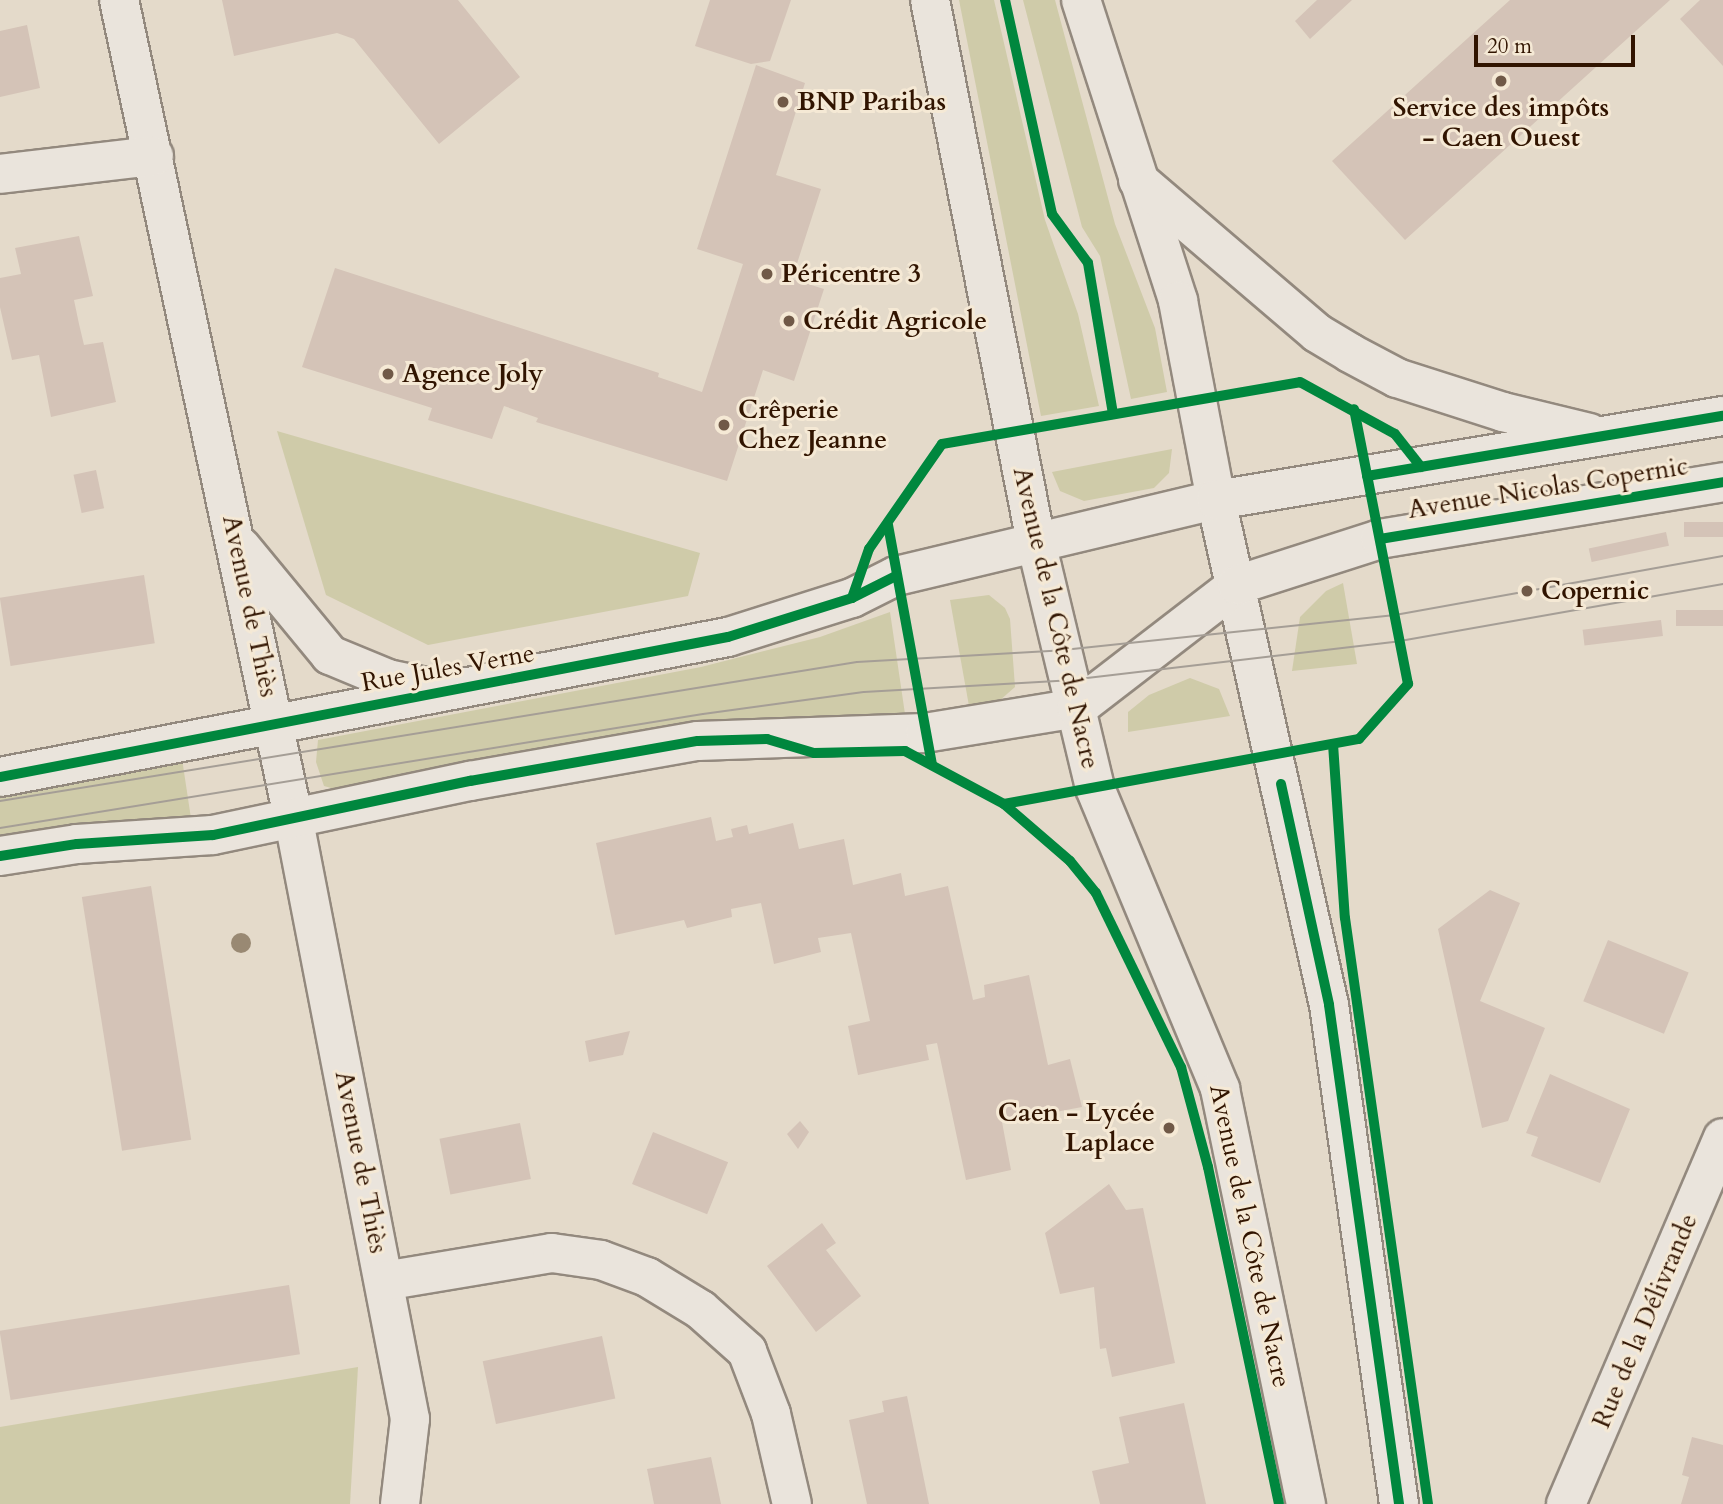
<!DOCTYPE html>
<html>
<head>
<meta charset="utf-8">
<style>
  body { margin:0 }
  #map { position:relative; width:1723px; height:1504px; overflow:hidden; background:#e4daca; font-family:Cardo,serif }
  div>[style] { position:absolute }
  [style*='--x'] { left:calc(var(--x)*1px); top:calc(var(--y)*1px); width:calc(var(--w)*1px); rotate:calc(var(--a)*1deg) }
  .green>* { inset:0; background:#cfcba9 }
  .building>* { inset:0; background:#d4c3b7; transform-origin:0 0 }
  .roads { filter:drop-shadow(2px 0 #93897e) drop-shadow(-2px 0 #93897e) drop-shadow(0 2px #93897e) drop-shadow(0 -2px #93897e) }
  .street>* { height:38px; margin:-19px; padding:0 19px; transform-origin:19px; border-radius:19px; background:#eae4dc }
  .secondary>* { height:38px; margin:-19px; padding:0 19px; transform-origin:19px; border-radius:19px; background:#eae4dc }
  .tram>* { height:2px; margin:-1px; padding:0 1px; transform-origin:1px; border-radius:1px; background:#a59e96 }
  .cycleway>* { height:10px; margin:-5px; padding:0 5px; transform-origin:5px; border-radius:5px; background:#00873e }
  .trees>* { width:20px; height:20px; margin:-10px; border-radius:50%; background:#998973 }
  .dots>* { width:19px; height:19px; translate:-50% -50%; box-sizing:border-box; border:4px solid #f5e9d5; border-radius:50% }
  span { translate:-50% -50%; white-space:nowrap; text-align:center; line-height:1.15; -webkit-text-stroke:6px #f5e9d5; paint-order:stroke }
  .poi-label { font-size:26px; color:#311400; font-weight:700 }
  .left { translate:0 -50%; text-align:left }
  .right { translate:-100% -50%; text-align:right }
  .street-label { font-size:26px; color:#311400 }
  .scale { position:absolute; left:1474px; top:35px; width:161px; height:32px; box-sizing:border-box; border:4px solid #311400; border-top:0; padding-left:9px; font-size:21px; line-height:24px; white-space:nowrap; color:#311400; -webkit-text-stroke:5px #f5e9d5; paint-order:stroke }
</style>
</head>
<body>
<div id="map">
  <div class="green">
    <div style="clip-path:polygon(959px 0,994px 0,1045px 220px,1078px 314px,1099px 406px,1041px 416px)"></div>
    <div style="clip-path:polygon(1023px 0,1055px 0,1115px 224px,1155px 328px,1167px 392px,1131px 399px,1100px 256px,1082px 227px)"></div>
    <div style="clip-path:polygon(277px 431px,700px 553px,688px 596px,428px 645px,326px 595px)"></div>
    <div style="clip-path:polygon(1172px 449px,1169px 473px,1154px 488px,1084px 501px,1060px 491px,1052px 472px)"></div>
    <div style="clip-path:polygon(1343px 583px,1357px 664px,1292px 671px,1300px 617px,1326px 591px)"></div>
    <div style="clip-path:polygon(989px 595px,1005px 608px,1010px 619px,1015px 687px,999px 701px,969px 706px,950px 600px)"></div>
    <div style="clip-path:polygon(890px 612px,905px 714px,711px 726px,342px 791px,324px 786px,316px 762px,318px 740px,701px 667px,820px 637px)"></div>
    <div style="clip-path:polygon(1190px 678px,1219px 689px,1230px 716px,1128px 732px,1128px 712px,1149px 695px)"></div>
    <div style="clip-path:polygon(181px 752px,192px 825px,0 846px,0 786px)"></div>
    <div style="clip-path:polygon(358px 1367px,350px 1504px,0 1504px,0 1427px)"></div>
  </div>
  <div class="building">
    <div style="clip-path:polygon(222px 0,458px 0,520px 77px,439px 144px,354px 39px,337px 33px,234px 56px)"></div>
    <div style="clip-path:polygon(710px 0,791px 0,770px 61px,751px 64px,695px 46px)"></div>
    <div style="clip-path:polygon(1317px 0,1352px 0,1310px 39px,1295px 21px)"></div>
    <div style="clip-path:polygon(1510px 0,1670px 0,1405px 240px,1332px 161px)"></div>
    <div style="clip-path:polygon(1700px 0,1723px 0,1723px 66px,1680px 19px)"></div>
    <div style="clip-path:polygon(27px 25px,40px 88px,0 97px,0 31px)"></div>
    <div style="clip-path:polygon(756px 65px,805px 83px,776px 175px,821px 189px,792px 279px,824px 289px,794px 381px,763px 370px,727px 481px,536px 422px,538px 418px,504px 406px,492px 439px,428px 420px,432px 408px,302px 367px,335px 268px,659px 373px,658px 377px,702px 392px,743px 264px,697px 249px)"></div>
    <div style="clip-path:polygon(79px 236px,93px 296px,74px 300px,79px 324px,84px 345px,103px 342px,116px 402px,51px 417px,39px 355px,12px 360px,0 307px,0 278px,21px 274px,15px 248px)"></div>
    <div style="left:96px;top:470px;width:39px;height:23px;rotate:78deg"></div>
    <div style="left:1723px;top:522px;width:15px;height:39px;rotate:90deg"></div>
    <div style="left:1666px;top:532px;width:14px;height:79px;rotate:78deg"></div>
    <div style="left:144px;top:575px;width:69px;height:146px;rotate:81deg"></div>
    <div style="left:1723px;top:610px;width:16px;height:47px;rotate:90deg"></div>
    <div style="left:1661px;top:620px;width:16px;height:79px;rotate:83deg"></div>
    <div style="clip-path:polygon(711px 817px,716px 841px,733px 837px,731px 829px,747px 825px,749px 834px,793px 823px,799px 849px,844px 839px,853px 885px,901px 873px,905px 896px,948px 886px,973px 1000px,985px 997px,984px 985px,1029px 975px,1048px 1065px,1070px 1059px,1082px 1107px,1002px 1122px,1011px 1170px,966px 1180px,937px 1043px,926px 1045px,929px 1060px,858px 1075px,848px 1026px,870px 1021px,851px 933px,818px 938px,821px 952px,774px 964px,761px 903px,731px 909px,732px 917px,687px 928px,684px 920px,615px 935px,596px 843px)"></div>
    <div style="left:151px;top:886px;width:257px;height:70px;rotate:81deg"></div>
    <div style="clip-path:polygon(1490px 890px,1520px 903px,1480px 1001px,1545px 1028px,1508px 1121px,1482px 1128px,1438px 929px)"></div>
    <div style="left:1608px;top:940px;width:87px;height:66px;rotate:22deg"></div>
    <div style="clip-path:polygon(630px 1031px,623px 1055px,589px 1062px,585px 1041px)"></div>
    <div style="clip-path:polygon(1550px 1074px,1630px 1109px,1600px 1183px,1531px 1156px,1538px 1137px,1526px 1133px)"></div>
    <div style="clip-path:polygon(800px 1121px,809px 1132px,798px 1149px,787px 1134px)"></div>
    <div style="left:520px;top:1123px;width:57px;height:82px;rotate:79deg"></div>
    <div style="left:653px;top:1132px;width:81px;height:56px;rotate:22deg"></div>
    <div style="clip-path:polygon(1109px 1184px,1126px 1210px,1143px 1208px,1175px 1363px,1112px 1377px,1106px 1348px,1100px 1349px,1094px 1287px,1060px 1294px,1045px 1233px)"></div>
    <div style="clip-path:polygon(822px 1223px,836px 1243px,826px 1250px,861px 1296px,816px 1332px,767px 1266px)"></div>
    <div style="left:289px;top:1285px;width:70px;height:293px;rotate:81deg"></div>
    <div style="left:602px;top:1336px;width:64px;height:122px;rotate:78deg"></div>
    <div style="clip-path:polygon(907px 1396px,929px 1504px,867px 1504px,849px 1420px,884px 1412px,882px 1401px)"></div>
    <div style="clip-path:polygon(1184px 1403px,1206px 1504px,1100px 1504px,1092px 1471px,1129px 1463px,1119px 1417px)"></div>
    <div style="clip-path:polygon(1692px 1437px,1723px 1445px,1723px 1504px,1681px 1504px,1689px 1477px,1682px 1475px)"></div>
    <div style="clip-path:polygon(711px 1457px,721px 1504px,654px 1504px,647px 1469px)"></div>
  </div>
  <div class="roads">
    <div class="street">
      <div style="--x:119;--y:0;--w:839;--a:77.97"></div>
      <div style="--x:294;--y:821;--w:609;--a:79.02"></div>
      <div style="--x:410;--y:1419;--w:86;--a:96.7"></div>
      <div style="--x:0;--y:174;--w:155;--a:-6.7"></div>
      <div style="--x:241;--y:547;--w:140;--a:50.5"></div>
      <div style="--x:330;--y:655;--w:63;--a:22.5"></div>
      <div style="--x:388;--y:679;--w:58;--a:11.9"></div>
      <div style="--x:384;--y:1281;--w:170;--a:-9.5"></div>
      <div style="--x:552;--y:1253;--w:49;--a:8.1"></div>
      <div style="--x:601;--y:1260;--w:49;--a:20.3"></div>
      <div style="--x:647;--y:1277;--w:63;--a:31.4"></div>
      <div style="--x:701;--y:1310;--w:62;--a:41.7"></div>
      <div style="--x:747;--y:1351;--w:67;--a:69.1"></div>
      <div style="--x:771;--y:1414;--w:92;--a:76.9"></div>
      <div style="--x:1566;--y:1504;--w:398;--a:-66.8"></div>
    </div>
    <div class="secondary">
      <div style="--x:930;--y:0;--w:552;--a:78.93"></div>
      <div style="--x:1036;--y:542;--w:253;--a:76.5"></div>
      <div style="--x:1095;--y:788;--w:326;--a:67.4"></div>
      <div style="--x:1220;--y:1089;--w:424;--a:78.3"></div>
      <div style="--x:1081;--y:0;--w:316;--a:72.1"></div>
      <div style="--x:1178;--y:301;--w:203;--a:79.2"></div>
      <div style="--x:1216;--y:500;--w:517;--a:77.39"></div>
      <div style="--x:1329;--y:1005;--w:504;--a:82.01"></div>
      <div style="--x:1138;--y:180;--w:235;--a:40.5"></div>
      <div style="--x:1317;--y:333;--w:39;--a:31"></div>
      <div style="--x:1350;--y:353;--w:53;--a:28"></div>
      <div style="--x:1397;--y:378;--w:111;--a:17.8"></div>
      <div style="--x:1503;--y:412;--w:89;--a:13.7"></div>
      <div style="--x:0;--y:777;--w:741;--a:-10.89"></div>
      <div style="--x:728;--y:637;--w:130;--a:-17.5"></div>
      <div style="--x:852;--y:598;--w:49;--a:-26.6"></div>
      <div style="--x:896;--y:576;--w:329;--a:-13.4"></div>
      <div style="--x:1216;--y:500;--w:514;--a:-9.41"></div>
      <div style="--x:0;--y:856;--w:78;--a:-8.9"></div>
      <div style="--x:77;--y:844;--w:136;--a:-3.8"></div>
      <div style="--x:213;--y:835;--w:263;--a:-11.9"></div>
      <div style="--x:470;--y:781;--w:231;--a:-10"></div>
      <div style="--x:698;--y:741;--w:227;--a:-2"></div>
      <div style="--x:925;--y:733;--w:154;--a:-9.3"></div>
      <div style="--x:1077;--y:708;--w:202;--a:-37.6"></div>
      <div style="--x:1237;--y:585;--w:150;--a:-17.8"></div>
      <div style="--x:1380;--y:539;--w:348;--a:-9.4"></div>
    </div>
  </div>
  <div class="tram">
    <div style="--x:0;--y:801;--w:868;--a:-9.21"></div>
    <div style="--x:857;--y:662;--w:206;--a:-3.3"></div>
    <div style="--x:1063;--y:650;--w:334;--a:-6"></div>
    <div style="--x:1395;--y:615;--w:333;--a:-10.2"></div>
    <div style="--x:0;--y:828;--w:712;--a:-9.21"></div>
    <div style="--x:703;--y:714;--w:162;--a:-7.8"></div>
    <div style="--x:864;--y:692;--w:206;--a:-3.3"></div>
    <div style="--x:1070;--y:680;--w:332;--a:-6.7"></div>
    <div style="--x:1400;--y:641;--w:328;--a:-10"></div>
  </div>
  <div class="cycleway">
    <div style="--x:1005;--y:0;--w:219;--a:77.6"></div>
    <div style="--x:1052;--y:214;--w:61;--a:53.7"></div>
    <div style="--x:1088;--y:263;--w:153;--a:80.6"></div>
    <div style="--x:1367;--y:476;--w:361;--a:-9.6"></div>
    <div style="--x:888;--y:525;--w:244;--a:79.6"></div>
    <div style="--x:1380;--y:539;--w:348;--a:-9.4"></div>
    <div style="--x:852;--y:598;--w:52;--a:-70.9"></div>
    <div style="--x:869;--y:549;--w:128;--a:-55.2"></div>
    <div style="--x:942;--y:444;--w:363;--a:-9.8"></div>
    <div style="--x:1300;--y:382;--w:108;--a:28.7"></div>
    <div style="--x:1395;--y:434;--w:42;--a:51.8"></div>
    <div style="--x:1333;--y:744;--w:174;--a:86.1"></div>
    <div style="--x:1345;--y:918;--w:592;--a:81.94"></div>
    <div style="--x:0;--y:777;--w:741;--a:-10.89"></div>
    <div style="--x:728;--y:637;--w:130;--a:-17.5"></div>
    <div style="--x:852;--y:598;--w:49;--a:-26.6"></div>
    <div style="--x:1281;--y:784;--w:226;--a:77.7"></div>
    <div style="--x:1329;--y:1005;--w:504;--a:82.01"></div>
    <div style="--x:1004;--y:804;--w:87;--a:40.8"></div>
    <div style="--x:1070;--y:861;--w:41;--a:50.9"></div>
    <div style="--x:1096;--y:893;--w:194;--a:64"></div>
    <div style="--x:1181;--y:1067;--w:104;--a:74.9"></div>
    <div style="--x:1208;--y:1167;--w:344;--a:78.1"></div>
    <div style="--x:0;--y:856;--w:78;--a:-8.9"></div>
    <div style="--x:77;--y:844;--w:136;--a:-3.8"></div>
    <div style="--x:213;--y:835;--w:263;--a:-11.9"></div>
    <div style="--x:470;--y:781;--w:231;--a:-10"></div>
    <div style="--x:698;--y:741;--w:69;--a:-1.7"></div>
    <div style="--x:767;--y:739;--w:49;--a:16.6"></div>
    <div style="--x:814;--y:753;--w:91;--a:-1.3"></div>
    <div style="--x:905;--y:751;--w:112;--a:28.2"></div>
    <div style="--x:1004;--y:804;--w:361;--a:-10.4"></div>
    <div style="--x:1359;--y:739;--w:74;--a:-48.3"></div>
    <div style="--x:1408;--y:684;--w:280;--a:-101.1"></div>
  </div>
  <div class="trees">
    <div style="left:241px;top:943px"></div>
  </div>
  <div class="dots">
    <div style="left:1501px;top:81px;background:#705947"></div>
    <div style="left:783px;top:102px;background:#705947"></div>
    <div style="left:767px;top:274px;background:#705947"></div>
    <div style="left:789px;top:321px;background:#705947"></div>
    <div style="left:388px;top:374px;background:#705947"></div>
    <div style="left:724px;top:425px;background:#705947"></div>
    <div style="left:1527px;top:591px;background:#705947"></div>
    <div style="left:1169px;top:1128px;background:#705947"></div>
  </div>
  <div class="poi-label">
    <span class="left" style="left:797px;top:102px">BNP Paribas</span>
    <span style="left:1501px;top:123px">Service des impôts<br>- Caen Ouest</span>
    <span class="left" style="left:781px;top:274px">Péricentre 3</span>
    <span class="left" style="left:803px;top:321px">Crédit Agricole</span>
    <span class="left" style="left:402px;top:374px">Agence Joly</span>
    <span class="left" style="left:738px;top:425px">Crêperie<br>Chez Jeanne</span>
    <span class="left" style="left:1541px;top:591px">Copernic</span>
    <span class="right" style="left:1155px;top:1128px">Caen - Lycée<br>Laplace</span>
  </div>
  <div class="street-label">
    <span style="left:1548px;top:488px;rotate:-9deg">Avenue Nicolas Copernic</span>
    <span style="left:250px;top:606px;rotate:78deg">Avenue de Thiès</span>
    <span style="left:1056px;top:618px;rotate:77deg">Avenue de la Côte de Nacre</span>
    <span style="left:448px;top:668px;rotate:-10deg">Rue Jules Verne</span>
    <span style="left:361px;top:1162px;rotate:79deg">Avenue de Thiès</span>
    <span style="left:1250px;top:1236px;rotate:78deg">Avenue de la Côte de Nacre</span>
    <span style="left:1645px;top:1321px;rotate:-67deg">Rue de la Délivrande</span>
  </div>
  <div class="scale">20 m</div>
</div>
</body>
</html>
